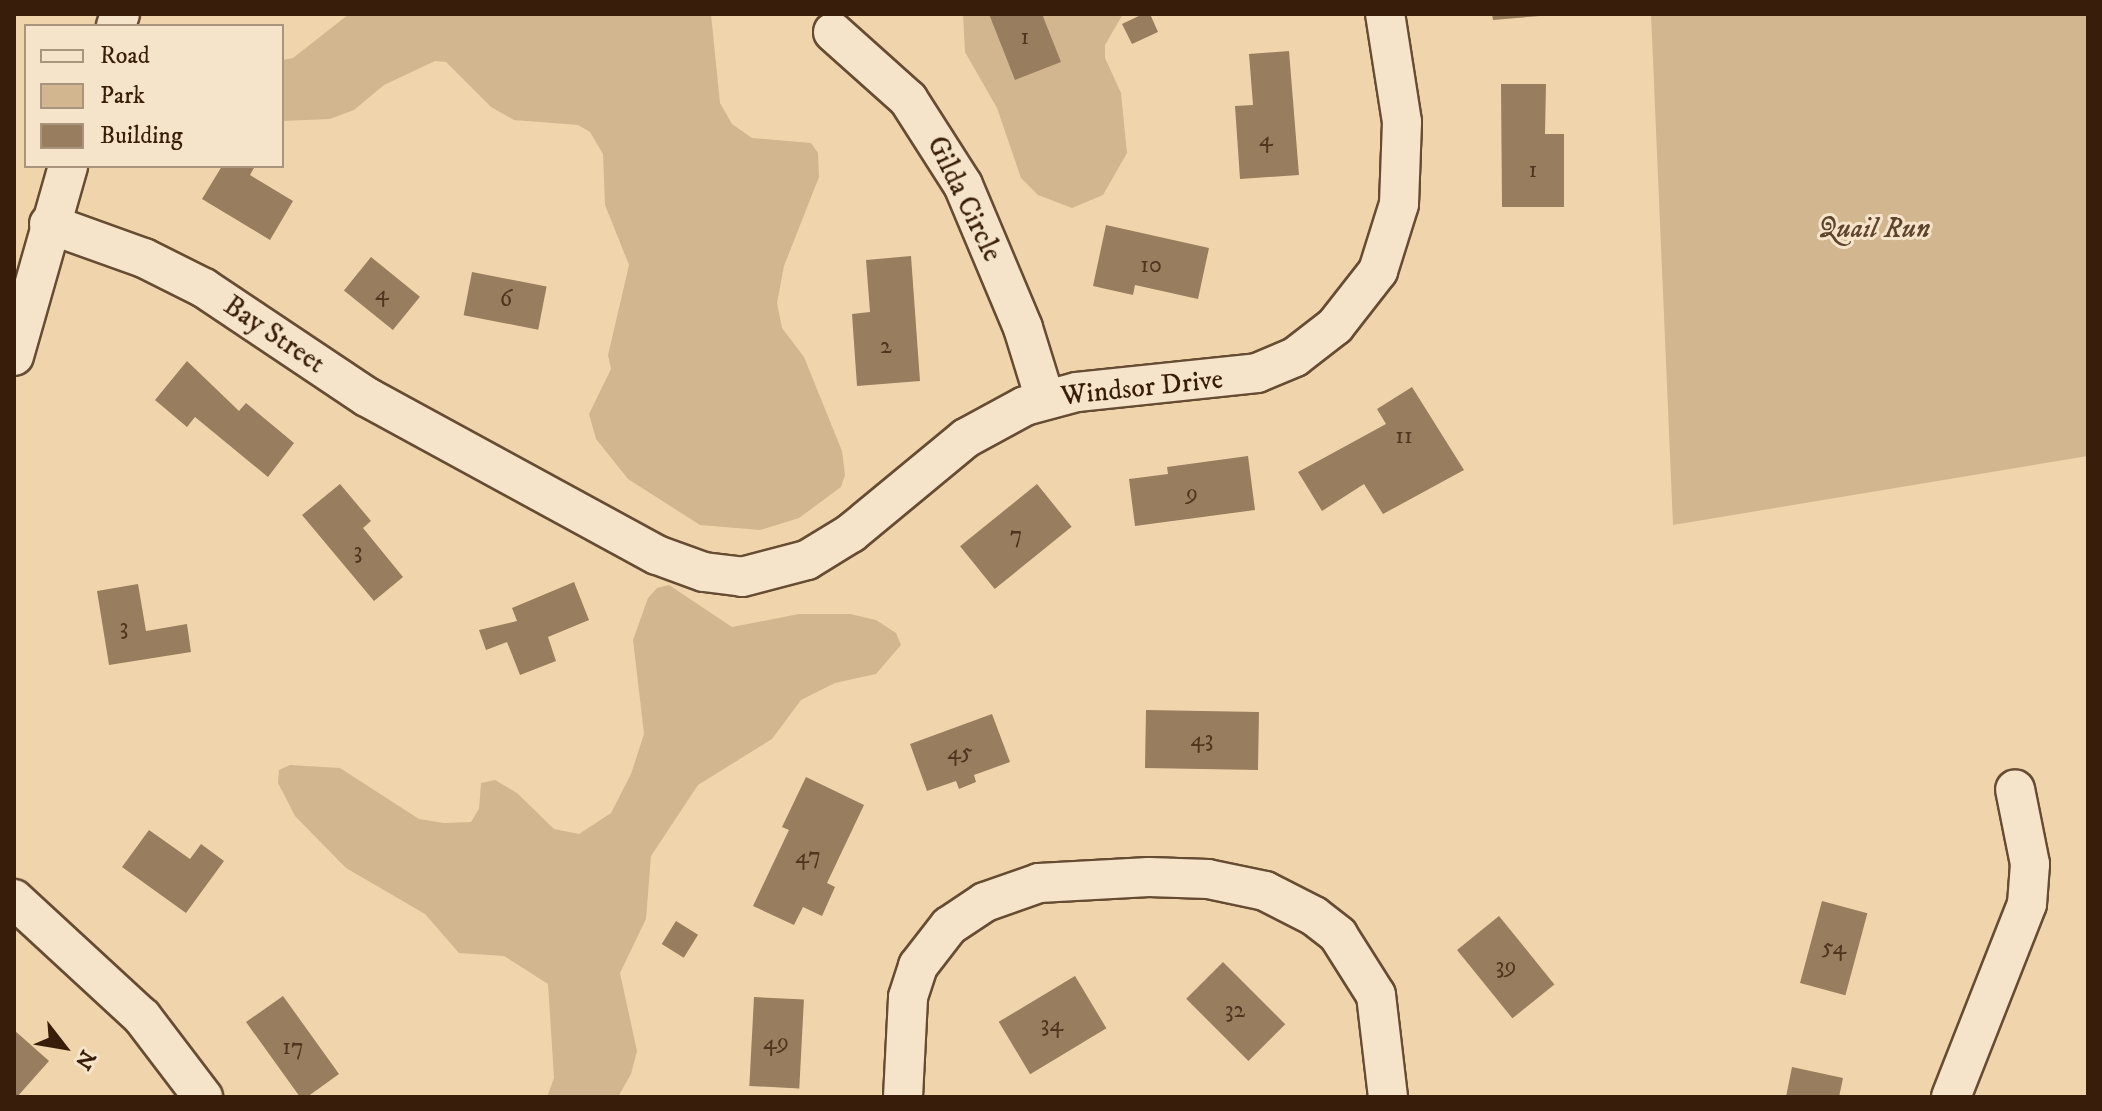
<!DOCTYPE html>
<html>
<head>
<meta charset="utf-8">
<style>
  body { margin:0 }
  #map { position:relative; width:2102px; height:1111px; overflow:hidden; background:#f0d5ac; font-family:"IM FELL DW Pica",serif }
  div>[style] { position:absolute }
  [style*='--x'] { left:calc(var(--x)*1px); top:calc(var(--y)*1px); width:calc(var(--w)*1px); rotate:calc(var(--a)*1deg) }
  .green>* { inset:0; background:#d1b690 }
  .building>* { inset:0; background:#987d5e; transform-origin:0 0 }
  .roads { filter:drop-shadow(2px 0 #664c32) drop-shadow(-2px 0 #664c32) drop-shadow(0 2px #664c32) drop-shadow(0 -2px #664c32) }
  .minor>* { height:38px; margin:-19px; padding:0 19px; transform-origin:19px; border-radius:19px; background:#f5e4c9 }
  span { translate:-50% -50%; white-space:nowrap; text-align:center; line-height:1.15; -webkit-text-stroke:6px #f5e4c9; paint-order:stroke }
  .number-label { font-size:24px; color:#50361f }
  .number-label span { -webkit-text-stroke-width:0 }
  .street-label { font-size:28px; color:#381e0a }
  .park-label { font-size:28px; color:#5e442c; font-style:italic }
  .frame { position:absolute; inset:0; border:16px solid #381e0a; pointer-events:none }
  .legend { position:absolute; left:24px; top:24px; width:260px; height:144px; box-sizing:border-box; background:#f5e4c9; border:2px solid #a9957d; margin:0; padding:10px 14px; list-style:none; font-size:24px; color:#381e0a }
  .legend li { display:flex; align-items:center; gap:16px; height:40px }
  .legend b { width:40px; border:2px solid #a9957d }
  .north { position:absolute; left:24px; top:1007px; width:80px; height:80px; -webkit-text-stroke:6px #f5e4c9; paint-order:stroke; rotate:121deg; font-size:22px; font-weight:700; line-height:32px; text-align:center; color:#381e0a }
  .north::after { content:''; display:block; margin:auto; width:28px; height:36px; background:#381e0a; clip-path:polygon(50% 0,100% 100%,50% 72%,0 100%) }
</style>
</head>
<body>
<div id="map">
  <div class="green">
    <div style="clip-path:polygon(349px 14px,711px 14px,720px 103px,732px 124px,752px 138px,811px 143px,818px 153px,819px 177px,784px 266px,777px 303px,782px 328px,804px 357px,842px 451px,845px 475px,841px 487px,799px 518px,760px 530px,700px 525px,628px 479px,596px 439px,589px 414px,611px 369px,608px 355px,629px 265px,605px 205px,603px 154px,590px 132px,578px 125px,514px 120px,491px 107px,446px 62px,435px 61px,384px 85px,354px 110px,330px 119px,282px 121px,282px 60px,293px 58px)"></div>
    <div style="clip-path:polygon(963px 14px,1123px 14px,1105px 45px,1105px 58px,1121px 93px,1127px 153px,1103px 195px,1072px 208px,1038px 195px,1021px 178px,997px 108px,965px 52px)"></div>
    <div style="clip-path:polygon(1651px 14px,2088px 14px,2088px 456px,1673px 525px)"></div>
    <div style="clip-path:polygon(669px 585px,732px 627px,799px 614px,850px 614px,876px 620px,896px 633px,901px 645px,876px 674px,835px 683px,801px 700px,772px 739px,698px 785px,651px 856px,646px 919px,620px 973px,637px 1051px,631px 1074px,618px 1097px,547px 1097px,554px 1078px,548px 984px,504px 956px,459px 953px,425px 914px,346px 868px,295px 816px,278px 783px,279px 770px,290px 765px,340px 768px,419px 819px,444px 823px,471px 822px,479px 809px,481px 783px,495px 780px,517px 793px,554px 829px,579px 834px,611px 813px,631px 774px,644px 734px,633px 640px,648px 598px,657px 588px)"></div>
  </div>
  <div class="building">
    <div style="clip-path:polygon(989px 14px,1042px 14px,1061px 62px,1015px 80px)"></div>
    <div style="clip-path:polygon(1143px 14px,1150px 14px,1158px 32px,1132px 44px,1122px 24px)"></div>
    <div style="clip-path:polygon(1492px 14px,1540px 14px,1540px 16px,1493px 20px)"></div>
    <div style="clip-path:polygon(1289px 51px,1299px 175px,1240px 179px,1235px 106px,1253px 105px,1249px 54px)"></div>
    <div style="clip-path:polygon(1501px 84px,1546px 84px,1545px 134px,1564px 134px,1564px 207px,1502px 207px)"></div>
    <div style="clip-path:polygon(222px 166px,255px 166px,250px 175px,293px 201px,270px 240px,202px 199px)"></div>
    <div style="clip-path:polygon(1106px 225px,1209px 248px,1198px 299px,1135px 285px,1133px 295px,1093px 286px)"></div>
    <div style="clip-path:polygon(911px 256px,920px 381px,857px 386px,852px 314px,870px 312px,866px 260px)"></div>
    <div style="left:371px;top:257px;width:63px;height:43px;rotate:39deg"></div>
    <div style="left:472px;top:272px;width:76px;height:44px;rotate:11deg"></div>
    <div style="clip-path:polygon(187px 361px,239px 411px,246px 403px,294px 443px,268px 477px,195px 417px,187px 427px,155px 400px)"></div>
    <div style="clip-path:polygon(1412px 387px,1464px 470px,1383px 514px,1364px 484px,1322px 511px,1298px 472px,1386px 424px,1377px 409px)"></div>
    <div style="clip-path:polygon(1248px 456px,1255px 510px,1135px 526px,1129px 479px,1168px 474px,1167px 467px)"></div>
    <div style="clip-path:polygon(340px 484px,371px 521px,363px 528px,403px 577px,374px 601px,302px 515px)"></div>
    <div style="left:1037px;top:484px;width:55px;height:99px;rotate:51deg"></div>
    <div style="clip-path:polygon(574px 582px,589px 620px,548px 637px,556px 661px,520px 675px,507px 642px,486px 650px,479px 630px,517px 621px,512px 608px)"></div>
    <div style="clip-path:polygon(138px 584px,146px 631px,187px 624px,191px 652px,109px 665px,97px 591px)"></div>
    <div style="left:1146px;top:710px;width:113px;height:58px;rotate:1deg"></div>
    <div style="clip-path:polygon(992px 714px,1010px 762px,974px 775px,976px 782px,959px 789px,956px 781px,927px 791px,910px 744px)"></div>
    <div style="clip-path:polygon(806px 777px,864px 805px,827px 883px,835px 887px,822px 916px,803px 907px,794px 925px,753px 906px,789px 830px,782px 827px)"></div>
    <div style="clip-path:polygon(149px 830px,190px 859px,201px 844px,224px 861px,186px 913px,122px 867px)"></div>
    <div style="left:1822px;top:901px;width:47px;height:85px;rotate:15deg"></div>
    <div style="left:1499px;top:916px;width:88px;height:54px;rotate:51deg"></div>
    <div style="left:676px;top:921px;width:26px;height:27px;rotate:32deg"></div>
    <div style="left:1223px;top:962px;width:88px;height:52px;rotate:45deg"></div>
    <div style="left:1075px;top:976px;width:61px;height:89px;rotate:59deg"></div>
    <div style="clip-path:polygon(283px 996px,339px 1074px,307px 1097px,300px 1097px,246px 1022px)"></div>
    <div style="left:754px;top:997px;width:50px;height:89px;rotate:3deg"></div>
    <div style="clip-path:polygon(14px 1030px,49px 1061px,17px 1097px,14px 1097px)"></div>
    <div style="clip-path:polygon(1792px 1067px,1843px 1078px,1839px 1097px,1786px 1097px)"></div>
  </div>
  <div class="roads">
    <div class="minor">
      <div style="--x:116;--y:26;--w:13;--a:-72"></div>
      <div style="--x:833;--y:32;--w:101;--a:41.8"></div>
      <div style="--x:908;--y:99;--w:102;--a:57.4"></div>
      <div style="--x:963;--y:185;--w:155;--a:67.2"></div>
      <div style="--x:1023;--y:328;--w:74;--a:72.8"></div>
      <div style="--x:49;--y:224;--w:101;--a:19.7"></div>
      <div style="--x:144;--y:258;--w:67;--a:26.6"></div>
      <div style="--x:204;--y:288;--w:196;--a:33.8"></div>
      <div style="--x:367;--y:397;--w:330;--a:28.6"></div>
      <div style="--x:657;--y:555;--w:50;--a:19.9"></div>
      <div style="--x:704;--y:572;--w:38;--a:7"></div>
      <div style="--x:742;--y:577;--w:67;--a:-14.7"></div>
      <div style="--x:807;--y:560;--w:52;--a:-31.5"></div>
      <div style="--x:851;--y:533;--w:149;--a:-39.6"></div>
      <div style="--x:966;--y:438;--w:67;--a:-28.5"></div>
      <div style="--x:1025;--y:406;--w:54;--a:-15.1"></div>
      <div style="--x:1077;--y:392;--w:181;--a:-6"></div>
      <div style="--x:1257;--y:373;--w:41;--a:-22.8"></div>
      <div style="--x:1295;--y:357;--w:51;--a:-37.8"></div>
      <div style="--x:1335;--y:326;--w:70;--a:-52"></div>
      <div style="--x:1378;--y:271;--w:70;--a:-72.6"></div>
      <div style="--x:1399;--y:204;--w:82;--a:-87.9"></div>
      <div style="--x:1402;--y:122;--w:109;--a:-98.9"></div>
      <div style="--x:14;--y:356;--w:198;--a:-74.1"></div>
      <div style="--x:14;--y:899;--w:174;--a:42.7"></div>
      <div style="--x:142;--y:1017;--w:101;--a:52.7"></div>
      <div style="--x:903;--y:1097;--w:100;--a:-87.1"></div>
      <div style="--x:908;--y:997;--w:33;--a:-72"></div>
      <div style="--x:918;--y:966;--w:51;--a:-52.2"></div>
      <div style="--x:949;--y:926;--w:43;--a:-33.7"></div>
      <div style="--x:985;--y:902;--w:57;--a:-19.4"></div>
      <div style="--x:1039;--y:883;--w:110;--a:-3.1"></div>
      <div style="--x:1149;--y:877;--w:59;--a:1.9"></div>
      <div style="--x:1208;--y:879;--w:58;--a:11.9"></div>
      <div style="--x:1265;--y:891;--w:55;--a:27"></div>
      <div style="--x:1314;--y:916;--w:31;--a:38"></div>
      <div style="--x:1338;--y:935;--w:71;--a:57.7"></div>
      <div style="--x:1376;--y:995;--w:103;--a:83.3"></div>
      <div style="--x:1951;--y:1097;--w:207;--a:-68.5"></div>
      <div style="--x:2027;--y:904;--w:40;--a:-85.7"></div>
      <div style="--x:2030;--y:864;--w:76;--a:-101.3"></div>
    </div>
  </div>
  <div class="number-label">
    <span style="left:1025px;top:38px">1</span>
    <span style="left:1266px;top:140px">4</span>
    <span style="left:1533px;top:171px">1</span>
    <span style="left:1151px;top:266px">10</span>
    <span style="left:382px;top:294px">4</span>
    <span style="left:506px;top:300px">6</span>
    <span style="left:886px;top:347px">2</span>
    <span style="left:1404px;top:437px">11</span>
    <span style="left:1192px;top:494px">9</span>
    <span style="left:1016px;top:536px">7</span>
    <span style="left:358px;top:552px">3</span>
    <span style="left:124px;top:628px">3</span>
    <span style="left:1202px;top:740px">43</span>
    <span style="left:960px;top:753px">45</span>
    <span style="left:808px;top:857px">47</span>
    <span style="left:1834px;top:948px">54</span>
    <span style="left:1506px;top:967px">39</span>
    <span style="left:1235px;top:1011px">32</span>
    <span style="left:1052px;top:1025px">34</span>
    <span style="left:776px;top:1043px">49</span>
    <span style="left:293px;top:1048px">17</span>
  </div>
  <div class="street-label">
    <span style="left:964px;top:199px;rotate:64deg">Gilda Circle</span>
    <span style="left:274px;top:335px;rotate:34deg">Bay Street</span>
    <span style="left:1142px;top:388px;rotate:-6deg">Windsor Drive</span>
  </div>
  <div class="park-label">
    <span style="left:1874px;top:229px">Quail Run</span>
  </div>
  <div class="frame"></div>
  <ul class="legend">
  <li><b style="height:10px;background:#f5e4c9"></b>Road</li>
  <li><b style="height:22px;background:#d1b690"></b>Park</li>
  <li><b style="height:22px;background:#987d5e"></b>Building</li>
  </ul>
  <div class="north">N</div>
</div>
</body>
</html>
